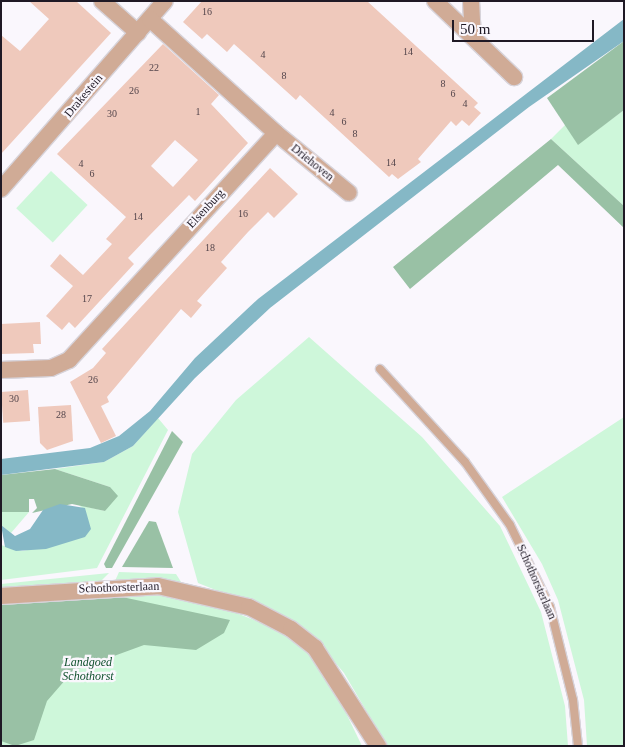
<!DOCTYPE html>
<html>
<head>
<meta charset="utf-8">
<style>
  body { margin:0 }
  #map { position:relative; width:625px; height:747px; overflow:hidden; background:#faf7fd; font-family:"Times New Roman",serif }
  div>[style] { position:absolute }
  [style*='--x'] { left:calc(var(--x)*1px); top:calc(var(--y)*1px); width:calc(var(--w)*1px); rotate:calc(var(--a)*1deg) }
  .green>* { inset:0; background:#cef7da; transform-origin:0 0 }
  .forest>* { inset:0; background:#99c1a5 }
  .water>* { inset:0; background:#85b8c6 }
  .building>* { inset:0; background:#efc9bc; transform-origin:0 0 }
  .roads { filter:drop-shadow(1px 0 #d7d3da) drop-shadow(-1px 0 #d7d3da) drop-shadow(0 1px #d7d3da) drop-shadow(0 -1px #d7d3da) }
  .lane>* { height:8px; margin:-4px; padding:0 4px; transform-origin:4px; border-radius:4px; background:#d0ab96 }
  .street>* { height:16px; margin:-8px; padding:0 8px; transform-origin:8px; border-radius:8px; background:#d0ab96 }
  span { translate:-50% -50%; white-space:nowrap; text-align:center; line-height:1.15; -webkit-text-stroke:4.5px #faf7fd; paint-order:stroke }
  .number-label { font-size:10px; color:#53454b }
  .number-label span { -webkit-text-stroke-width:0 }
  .street-label { font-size:12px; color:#1f1925 }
  .park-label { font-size:12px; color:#0f502d; font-style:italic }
  .frame { position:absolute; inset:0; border:2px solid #1f1925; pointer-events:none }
  .scale { position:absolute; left:452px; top:20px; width:142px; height:22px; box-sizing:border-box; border:2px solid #1f1925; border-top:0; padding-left:6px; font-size:15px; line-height:18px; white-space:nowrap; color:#1f1925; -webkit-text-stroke:4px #faf7fd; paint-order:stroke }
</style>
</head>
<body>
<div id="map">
  <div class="green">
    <div style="clip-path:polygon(624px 110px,624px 206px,551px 139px,566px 124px,578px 144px)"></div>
    <div style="left:51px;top:171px;width:50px;height:51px;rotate:43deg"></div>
    <div style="clip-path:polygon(309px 337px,422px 437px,500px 526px,541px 612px,565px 706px,568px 746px,387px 746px,344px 673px,317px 641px,284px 617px,198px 583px,178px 512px,192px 454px,236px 400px)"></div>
    <div style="clip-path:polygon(624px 417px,624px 746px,587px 746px,584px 700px,558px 600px,542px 564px,502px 497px)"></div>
    <div style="clip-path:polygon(158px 418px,168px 430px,97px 568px,1px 580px,1px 545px,22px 551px,55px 545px,69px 541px,85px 511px,79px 505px,105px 511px,110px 487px,55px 469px,104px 462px,133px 446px)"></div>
    <div style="clip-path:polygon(21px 509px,29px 512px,11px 533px,1px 525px,1px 512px)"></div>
    <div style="clip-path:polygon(119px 572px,176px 574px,183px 585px,115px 581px)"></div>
    <div style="clip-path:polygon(109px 573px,100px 582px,1px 591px,1px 584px)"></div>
    <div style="clip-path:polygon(157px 593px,211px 603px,274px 628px,303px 647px,330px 680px,362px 746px,1px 746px,1px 600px)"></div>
  </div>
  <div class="forest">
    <div style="clip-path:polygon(624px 41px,624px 110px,578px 145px,547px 98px)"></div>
    <div style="clip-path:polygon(551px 139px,624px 206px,624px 228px,558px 165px,410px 289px,393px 267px)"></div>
    <div style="clip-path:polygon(172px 431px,183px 442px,112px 568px,106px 568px,104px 564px)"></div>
    <div style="clip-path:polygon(55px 469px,110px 487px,118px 496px,105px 511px,72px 504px,32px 513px,37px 508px,34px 499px,29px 499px,29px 512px,1px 512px,1px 475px)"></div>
    <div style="clip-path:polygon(149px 521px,156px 522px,173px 568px,122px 567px)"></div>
    <div style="clip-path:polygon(122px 597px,230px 620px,224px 633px,196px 650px,144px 645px,73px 671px,47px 701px,34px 740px,15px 746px,1px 741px,1px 604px)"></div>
  </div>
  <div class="water">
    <div style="clip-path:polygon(624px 19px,624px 41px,529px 107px,270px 308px,195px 378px,133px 446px,104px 462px,1px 475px,1px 459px,90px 448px,119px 436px,150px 411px,195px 358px,258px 299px)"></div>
    <div style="clip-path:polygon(60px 504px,85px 508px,91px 529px,85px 537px,46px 549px,16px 551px,5px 547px,1px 525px,15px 536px,30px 529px,43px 510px)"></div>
  </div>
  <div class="building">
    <div style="clip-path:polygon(29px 1px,76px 1px,111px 33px,1px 154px,1px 35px,20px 51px,49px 19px)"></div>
    <div style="clip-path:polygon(202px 1px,367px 1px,478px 103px,474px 107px,481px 113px,469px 126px,462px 120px,456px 126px,451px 121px,418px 159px,421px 162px,398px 179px,392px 174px,389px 177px,300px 95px,296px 100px,234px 44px,227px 52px,207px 34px,202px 39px,183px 22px)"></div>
    <div style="clip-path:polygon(evenodd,163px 44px,219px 95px,211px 104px,248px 143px,195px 201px,189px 195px,148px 237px,128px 258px,134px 264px,75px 328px,69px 322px,62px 330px,46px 316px,73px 286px,50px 266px,60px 254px,83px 275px,112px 244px,106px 239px,126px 217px,57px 154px,163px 44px,175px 140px,198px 160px,173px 187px,151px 166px,175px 140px)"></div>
    <div style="clip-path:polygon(270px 168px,298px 194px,274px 218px,268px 212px,248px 232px,221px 262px,227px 268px,197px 301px,202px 305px,191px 318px,181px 309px,107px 397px,109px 402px,101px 406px,116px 436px,101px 443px,70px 382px,93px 368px,106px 353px,102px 349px)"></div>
    <div style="clip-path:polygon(40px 322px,41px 344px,33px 344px,34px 353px,1px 354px,1px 324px)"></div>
    <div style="left:28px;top:390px;width:31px;height:27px;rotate:86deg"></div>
    <div style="clip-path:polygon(71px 405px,73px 441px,47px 450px,40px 443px,38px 407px)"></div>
  </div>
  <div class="roads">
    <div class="lane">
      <div style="--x:380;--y:369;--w:126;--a:47.6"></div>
      <div style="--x:465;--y:462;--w:77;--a:54.5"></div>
      <div style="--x:510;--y:525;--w:91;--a:64"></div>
      <div style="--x:550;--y:607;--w:96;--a:76.1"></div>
      <div style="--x:573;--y:700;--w:46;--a:83.8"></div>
    </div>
    <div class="street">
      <div style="--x:102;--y:1;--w:48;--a:41.6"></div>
      <div style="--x:435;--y:1;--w:110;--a:43.9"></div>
      <div style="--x:471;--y:1;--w:36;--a:87"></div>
      <div style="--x:276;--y:133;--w:94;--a:39.4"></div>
      <div style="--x:1;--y:189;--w:249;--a:-48.9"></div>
      <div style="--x:1;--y:370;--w:50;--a:-2.3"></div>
      <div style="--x:51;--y:368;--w:20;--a:-24"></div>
      <div style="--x:69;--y:360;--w:307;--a:-47.6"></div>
      <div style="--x:276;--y:133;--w:170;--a:-137.9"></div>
      <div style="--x:1;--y:596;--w:157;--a:-3.6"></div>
      <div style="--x:158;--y:586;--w:93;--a:13"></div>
      <div style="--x:249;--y:607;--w:47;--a:27.6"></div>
      <div style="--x:291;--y:629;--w:31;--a:38"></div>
      <div style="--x:315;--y:648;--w:117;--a:57.3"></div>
    </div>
  </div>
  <div class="number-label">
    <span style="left:207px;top:12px">16</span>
    <span style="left:408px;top:52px">14</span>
    <span style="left:263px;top:55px">4</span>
    <span style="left:154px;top:68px">22</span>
    <span style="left:284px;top:76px">8</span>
    <span style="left:443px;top:84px">8</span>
    <span style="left:134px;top:91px">26</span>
    <span style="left:453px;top:94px">6</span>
    <span style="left:465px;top:104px">4</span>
    <span style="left:198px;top:112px">1</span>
    <span style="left:332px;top:113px">4</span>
    <span style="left:112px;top:114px">30</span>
    <span style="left:344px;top:122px">6</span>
    <span style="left:355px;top:134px">8</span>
    <span style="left:391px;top:163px">14</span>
    <span style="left:81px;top:164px">4</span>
    <span style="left:92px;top:174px">6</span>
    <span style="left:243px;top:214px">16</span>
    <span style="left:138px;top:217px">14</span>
    <span style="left:210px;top:248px">18</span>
    <span style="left:87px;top:299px">17</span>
    <span style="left:93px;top:380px">26</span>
    <span style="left:14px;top:399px">30</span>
    <span style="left:61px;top:415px">28</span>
  </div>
  <div class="street-label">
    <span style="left:84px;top:96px;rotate:-50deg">Drakestein</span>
    <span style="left:312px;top:163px;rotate:39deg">Driehoven</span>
    <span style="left:206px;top:209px;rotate:-47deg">Elsenburg</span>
    <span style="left:536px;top:582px;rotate:66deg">Schothorsterlaan</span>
    <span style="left:119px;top:588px;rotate:-2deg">Schothorsterlaan</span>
  </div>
  <div class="park-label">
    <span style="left:88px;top:670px">Landgoed<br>Schothorst</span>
  </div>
  <div class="frame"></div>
  <div class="scale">50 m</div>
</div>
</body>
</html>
